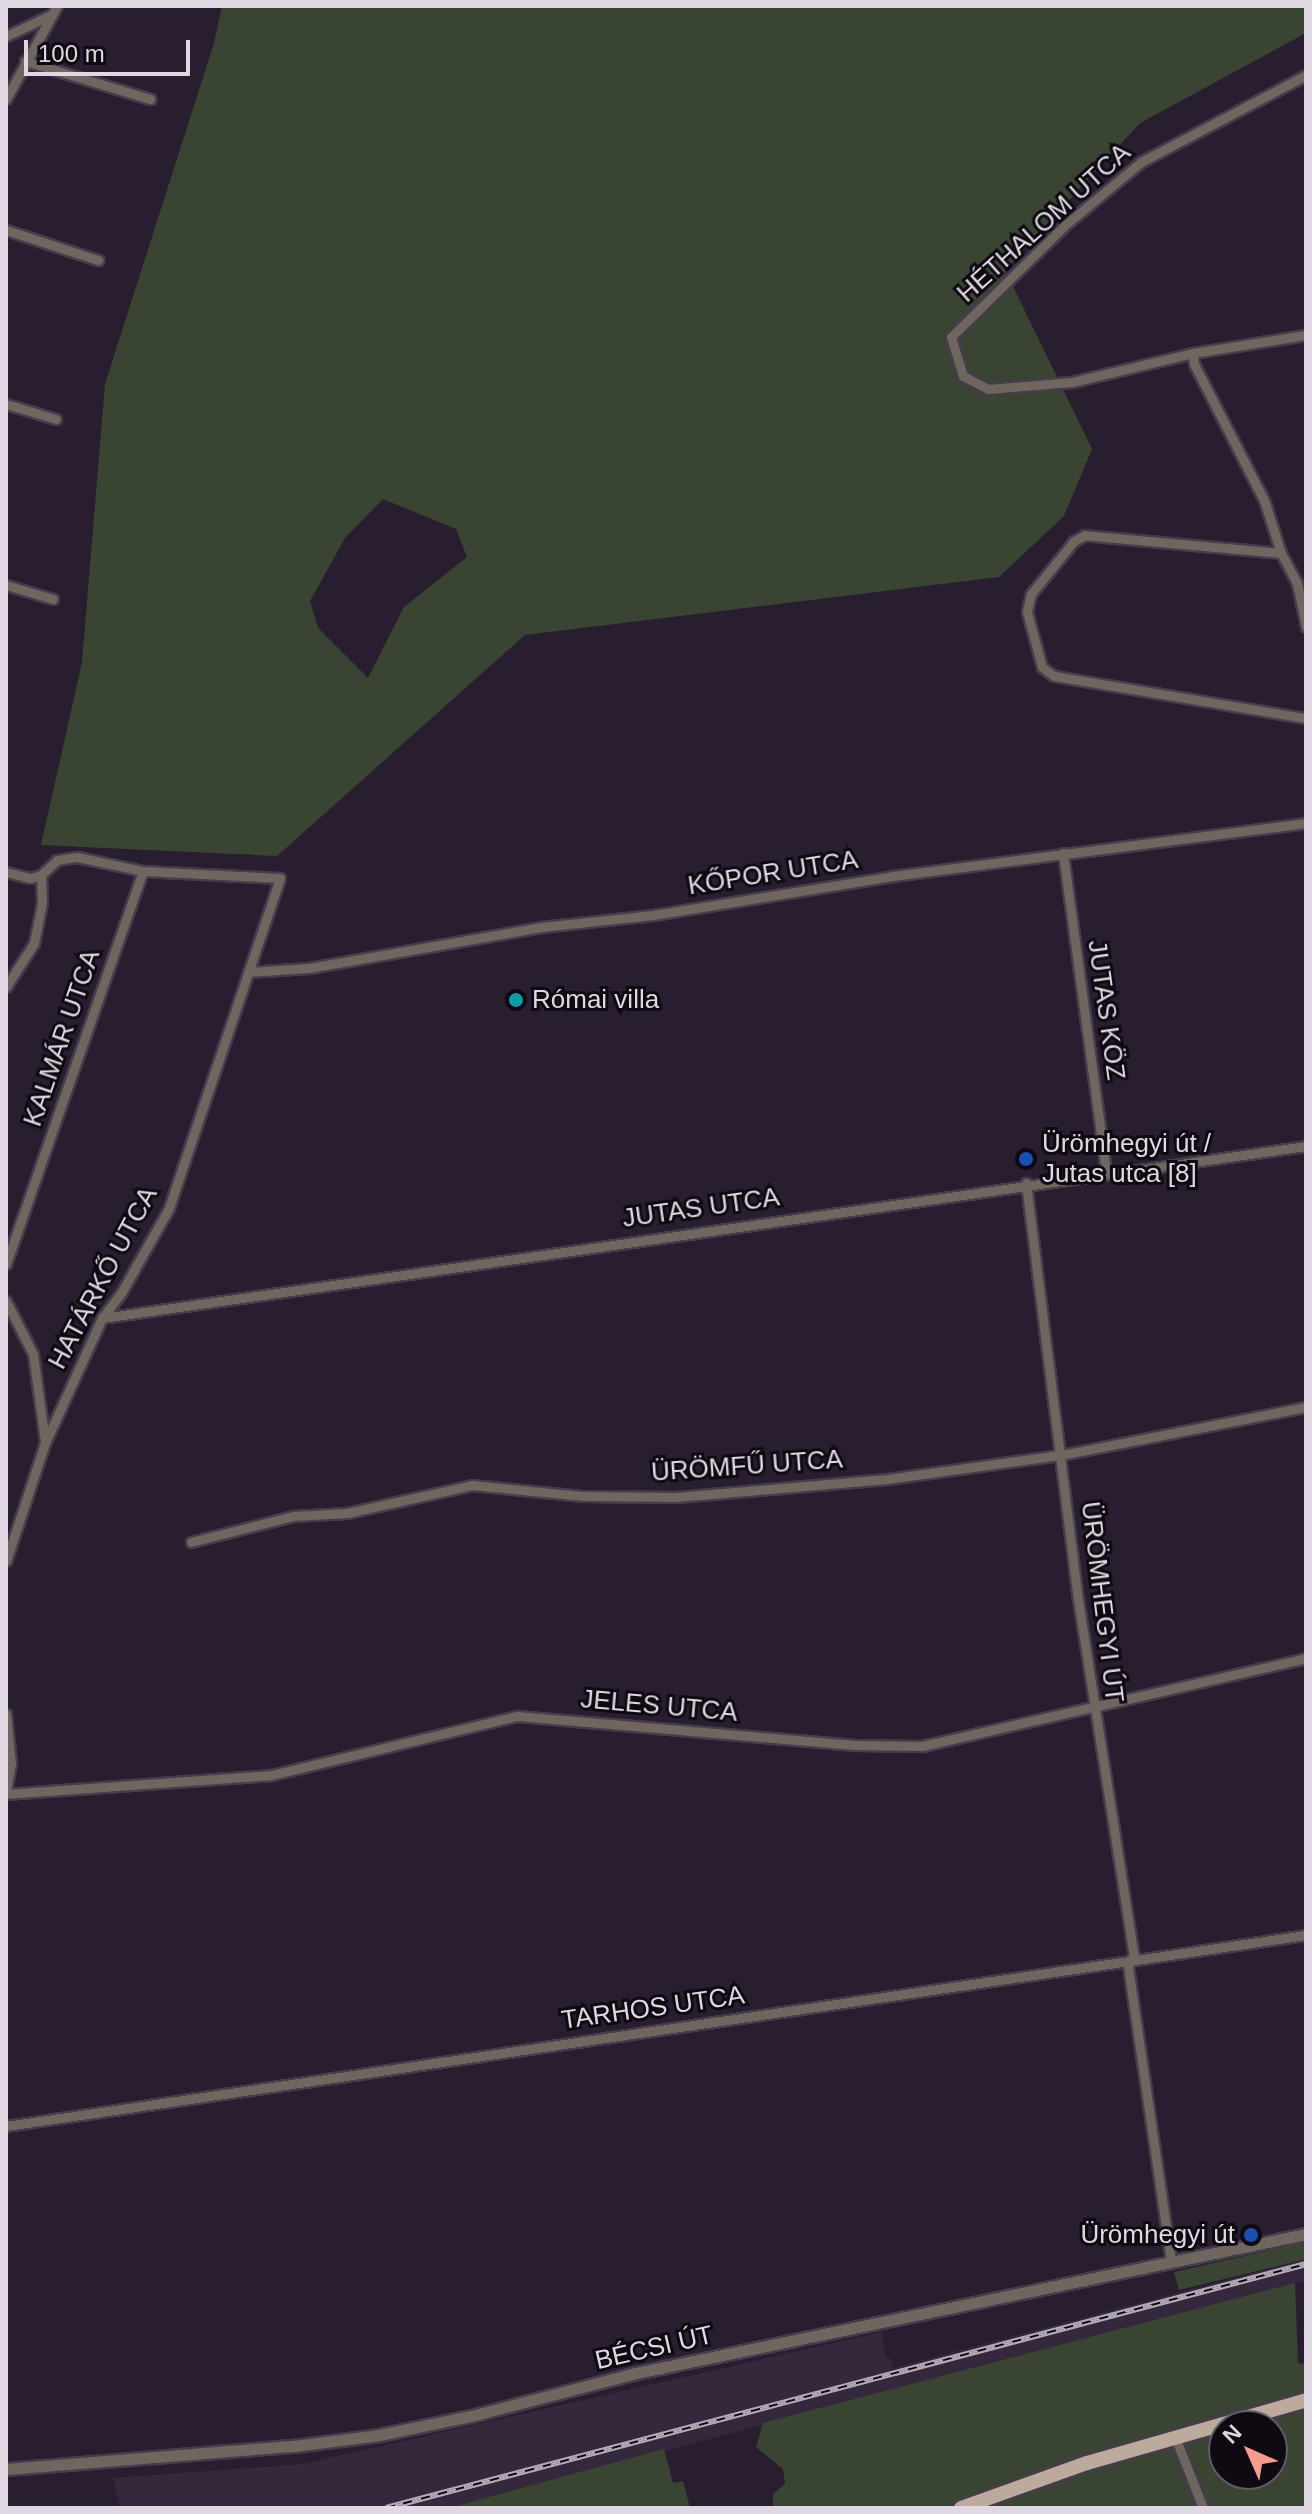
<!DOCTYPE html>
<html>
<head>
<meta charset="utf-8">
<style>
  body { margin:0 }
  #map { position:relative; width:1312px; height:2514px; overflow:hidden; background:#291e2f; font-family:Arial,sans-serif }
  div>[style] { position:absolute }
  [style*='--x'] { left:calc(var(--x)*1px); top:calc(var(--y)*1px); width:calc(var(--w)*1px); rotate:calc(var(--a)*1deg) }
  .built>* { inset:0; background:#35283d }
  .green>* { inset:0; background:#394532 }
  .roads { filter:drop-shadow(2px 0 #463c4c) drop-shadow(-2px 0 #463c4c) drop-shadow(0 2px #463c4c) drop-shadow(0 -2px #463c4c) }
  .minor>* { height:9px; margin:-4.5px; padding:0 4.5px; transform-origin:4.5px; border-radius:4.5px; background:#6f6660 }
  .tertiary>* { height:11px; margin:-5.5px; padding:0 5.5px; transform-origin:5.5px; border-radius:5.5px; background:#6f6660 }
  .primary>* { height:14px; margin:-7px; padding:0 7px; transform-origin:7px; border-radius:7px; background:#bcaa9d }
  .rail>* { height:6px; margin-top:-3px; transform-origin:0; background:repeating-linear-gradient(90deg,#0f0a12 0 9px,#b4acb9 0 18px); box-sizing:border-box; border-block:2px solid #b4acb9 }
  .dots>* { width:22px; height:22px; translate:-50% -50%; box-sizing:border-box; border:4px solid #0f0a12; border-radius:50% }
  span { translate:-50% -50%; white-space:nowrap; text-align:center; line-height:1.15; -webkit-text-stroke:6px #0f0a12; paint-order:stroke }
  .street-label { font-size:26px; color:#dfd8e3 }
  .poi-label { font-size:26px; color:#dfd8e3 }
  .left { translate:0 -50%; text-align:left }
  .right { translate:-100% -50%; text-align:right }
  .frame { position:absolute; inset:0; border:8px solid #dfd8e3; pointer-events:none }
  .north { position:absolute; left:1208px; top:2410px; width:80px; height:80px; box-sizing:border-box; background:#0f0a12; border:2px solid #625c66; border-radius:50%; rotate:315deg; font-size:22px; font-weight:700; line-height:32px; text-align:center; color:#dfd8e3 }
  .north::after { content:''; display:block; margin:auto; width:28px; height:36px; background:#f59c91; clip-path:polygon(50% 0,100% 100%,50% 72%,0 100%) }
  .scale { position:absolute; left:24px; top:40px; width:166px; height:36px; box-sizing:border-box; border:4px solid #dfd8e3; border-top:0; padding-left:10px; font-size:24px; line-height:28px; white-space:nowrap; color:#dfd8e3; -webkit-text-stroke:6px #0f0a12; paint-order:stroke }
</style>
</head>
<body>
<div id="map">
  <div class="built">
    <div style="clip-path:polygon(1306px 2259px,1306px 2281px,449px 2508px,120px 2508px,113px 2478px,303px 2464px,882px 2332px,885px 2356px,892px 2360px,893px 2368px)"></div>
  </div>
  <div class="green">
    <div style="clip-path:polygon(evenodd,222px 6px,1306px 6px,1306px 33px,1140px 123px,1005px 270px,1092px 449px,1064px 516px,999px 577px,525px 635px,277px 856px,41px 845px,82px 662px,105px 384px,214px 43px,222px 6px,383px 499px,456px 529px,467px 557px,404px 607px,368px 678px,318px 628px,310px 601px,345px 538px,383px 499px)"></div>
    <div style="clip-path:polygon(1306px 2242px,1306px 2259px,1179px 2290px,1174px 2272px)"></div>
    <div style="clip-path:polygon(evenodd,1295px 2283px,1298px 2363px,1306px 2364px,1306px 2508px,773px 2508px,773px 2494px,785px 2484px,783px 2469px,756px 2447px,763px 2423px,1295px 2283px,1224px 2426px,1272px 2426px,1272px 2474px,1224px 2474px,1224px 2426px)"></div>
    <div style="clip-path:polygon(664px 2449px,673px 2483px,683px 2481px,690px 2508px,449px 2508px)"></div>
  </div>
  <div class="roads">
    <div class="minor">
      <div style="--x:6;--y:36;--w:50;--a:-25"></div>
      <div style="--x:25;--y:61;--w:131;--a:16.9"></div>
      <div style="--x:1306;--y:75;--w:187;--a:152.2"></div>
      <div style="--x:1141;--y:162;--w:99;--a:140.3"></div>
      <div style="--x:1065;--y:225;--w:160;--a:135.5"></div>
      <div style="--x:951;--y:337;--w:41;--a:72.9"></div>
      <div style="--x:963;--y:376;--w:28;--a:27"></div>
      <div style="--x:988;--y:389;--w:84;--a:-4.8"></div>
      <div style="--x:1072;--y:382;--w:124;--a:-13.5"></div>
      <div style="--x:1193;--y:353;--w:114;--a:-9.1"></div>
      <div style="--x:6;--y:99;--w:106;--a:-61.3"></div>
      <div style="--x:6;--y:230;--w:97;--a:18.1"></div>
      <div style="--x:1193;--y:353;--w:11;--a:85"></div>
      <div style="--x:1194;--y:364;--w:153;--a:62.8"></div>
      <div style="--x:1264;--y:500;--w:56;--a:72.2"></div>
      <div style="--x:1281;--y:553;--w:34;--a:62"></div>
      <div style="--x:1297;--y:583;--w:45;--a:78.4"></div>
      <div style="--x:6;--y:404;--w:52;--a:16.7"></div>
      <div style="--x:1281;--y:553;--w:197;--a:-174.8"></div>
      <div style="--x:1085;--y:535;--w:13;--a:151"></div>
      <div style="--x:1074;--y:541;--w:68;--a:129.1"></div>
      <div style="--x:1031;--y:594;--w:18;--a:103"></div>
      <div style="--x:1027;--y:612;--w:57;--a:74.7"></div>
      <div style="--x:1042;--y:667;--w:15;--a:37"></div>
      <div style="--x:1054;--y:676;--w:255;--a:9.5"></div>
      <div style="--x:6;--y:585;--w:49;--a:16.6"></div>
      <div style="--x:1063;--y:853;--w:323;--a:82.3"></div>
      <div style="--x:6;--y:872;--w:25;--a:14"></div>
      <div style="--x:30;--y:878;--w:11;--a:-15"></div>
      <div style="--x:41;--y:875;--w:22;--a:-43"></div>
      <div style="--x:57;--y:860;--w:20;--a:-9"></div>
      <div style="--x:77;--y:857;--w:67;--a:12"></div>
      <div style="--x:143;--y:871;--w:137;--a:2.9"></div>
      <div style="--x:280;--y:878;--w:350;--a:108.6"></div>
      <div style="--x:168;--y:1210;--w:95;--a:119.5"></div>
      <div style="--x:121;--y:1293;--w:31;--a:127"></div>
      <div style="--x:102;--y:1318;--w:137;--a:114.5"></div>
      <div style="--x:45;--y:1443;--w:124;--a:108.3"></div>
      <div style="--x:248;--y:972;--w:61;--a:-3.8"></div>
      <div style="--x:309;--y:968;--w:236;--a:-10"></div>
      <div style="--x:541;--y:927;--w:113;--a:-6.1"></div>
      <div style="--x:653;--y:915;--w:243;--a:-9.2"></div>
      <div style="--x:893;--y:876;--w:416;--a:-7.3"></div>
      <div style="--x:6;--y:987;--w:52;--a:-57.5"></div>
      <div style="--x:34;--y:943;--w:41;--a:-78.7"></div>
      <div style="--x:42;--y:903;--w:28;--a:-92"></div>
      <div style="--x:1026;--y:1183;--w:413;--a:82.9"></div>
      <div style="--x:1077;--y:1593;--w:366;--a:81.1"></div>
      <div style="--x:1134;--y:1955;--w:13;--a:119"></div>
      <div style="--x:1128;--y:1966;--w:298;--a:81.7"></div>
      <div style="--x:6;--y:1264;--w:416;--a:-70.8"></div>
      <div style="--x:6;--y:1301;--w:59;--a:63"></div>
      <div style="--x:33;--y:1354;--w:89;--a:82.2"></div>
      <div style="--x:102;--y:1318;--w:1216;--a:-8.13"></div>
      <div style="--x:191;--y:1542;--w:105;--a:-14.3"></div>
      <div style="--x:293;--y:1516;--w:54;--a:-3.2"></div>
      <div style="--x:347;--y:1513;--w:128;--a:-12.6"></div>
      <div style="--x:472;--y:1485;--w:112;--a:5.7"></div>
      <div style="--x:583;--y:1496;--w:93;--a:0.6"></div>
      <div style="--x:676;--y:1497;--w:212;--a:-4.9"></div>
      <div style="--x:887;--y:1479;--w:176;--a:-7.9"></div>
      <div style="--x:1061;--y:1455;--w:250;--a:-11.1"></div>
      <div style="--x:6;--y:1714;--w:49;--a:84.2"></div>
      <div style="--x:11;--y:1763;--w:28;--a:100"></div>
      <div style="--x:6;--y:1794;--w:266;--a:-4.1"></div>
      <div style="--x:271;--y:1775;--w:253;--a:-13.5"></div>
      <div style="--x:517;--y:1716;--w:339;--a:4.9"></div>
      <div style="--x:855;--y:1745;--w:67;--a:0.9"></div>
      <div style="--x:922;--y:1746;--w:394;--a:-12.9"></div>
      <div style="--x:6;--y:2126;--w:1314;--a:-8.36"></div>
      <div style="--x:1175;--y:2437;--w:76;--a:68.5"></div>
    </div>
    <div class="tertiary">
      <div style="--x:6;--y:2469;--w:289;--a:-4.6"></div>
      <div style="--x:294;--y:2446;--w:86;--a:-7.4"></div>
      <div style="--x:379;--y:2435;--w:94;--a:-11.7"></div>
      <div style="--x:471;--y:2416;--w:171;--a:-14.6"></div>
      <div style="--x:636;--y:2373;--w:684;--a:-11.72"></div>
    </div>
    <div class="primary">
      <div style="--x:961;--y:2508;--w:134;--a:-19.7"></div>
      <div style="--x:1087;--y:2463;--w:228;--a:-16"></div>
    </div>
  </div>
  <div class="rail">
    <div style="--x:386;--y:2508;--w:952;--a:-14.85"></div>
  </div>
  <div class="dots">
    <div style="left:516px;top:1000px;background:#0f9aa8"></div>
    <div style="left:1026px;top:1159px;background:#1a4fb4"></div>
    <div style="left:1251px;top:2235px;background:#1a4fb4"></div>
  </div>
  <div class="street-label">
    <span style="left:1044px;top:223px;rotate:-42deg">HÉTHALOM UTCA</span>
    <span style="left:773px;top:873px;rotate:-9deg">KŐPOR UTCA</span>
    <span style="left:1106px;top:1010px;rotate:82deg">JUTAS KÖZ</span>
    <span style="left:62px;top:1038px;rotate:-71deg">KALMÁR UTCA</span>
    <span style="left:701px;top:1208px;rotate:-8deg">JUTAS UTCA</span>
    <span style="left:103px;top:1278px;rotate:-62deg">HATÁRKŐ UTCA</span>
    <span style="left:747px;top:1466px;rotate:-4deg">ÜRÖMFŰ UTCA</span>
    <span style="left:1102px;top:1602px;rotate:83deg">ÜRÖMHEGYI ÚT</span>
    <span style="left:659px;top:1706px;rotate:5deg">JELES UTCA</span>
    <span style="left:653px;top:2008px;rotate:-8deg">TARHOS UTCA</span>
    <span style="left:654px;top:2348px;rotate:-13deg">BÉCSI ÚT</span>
  </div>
  <div class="poi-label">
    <span class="left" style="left:532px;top:1000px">Római villa</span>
    <span class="left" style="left:1042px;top:1159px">Ürömhegyi út /<br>Jutas utca [8]</span>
    <span class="right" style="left:1235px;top:2235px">Ürömhegyi út</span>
  </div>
  <div class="frame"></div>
  <div class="north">N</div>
  <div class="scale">100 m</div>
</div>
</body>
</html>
